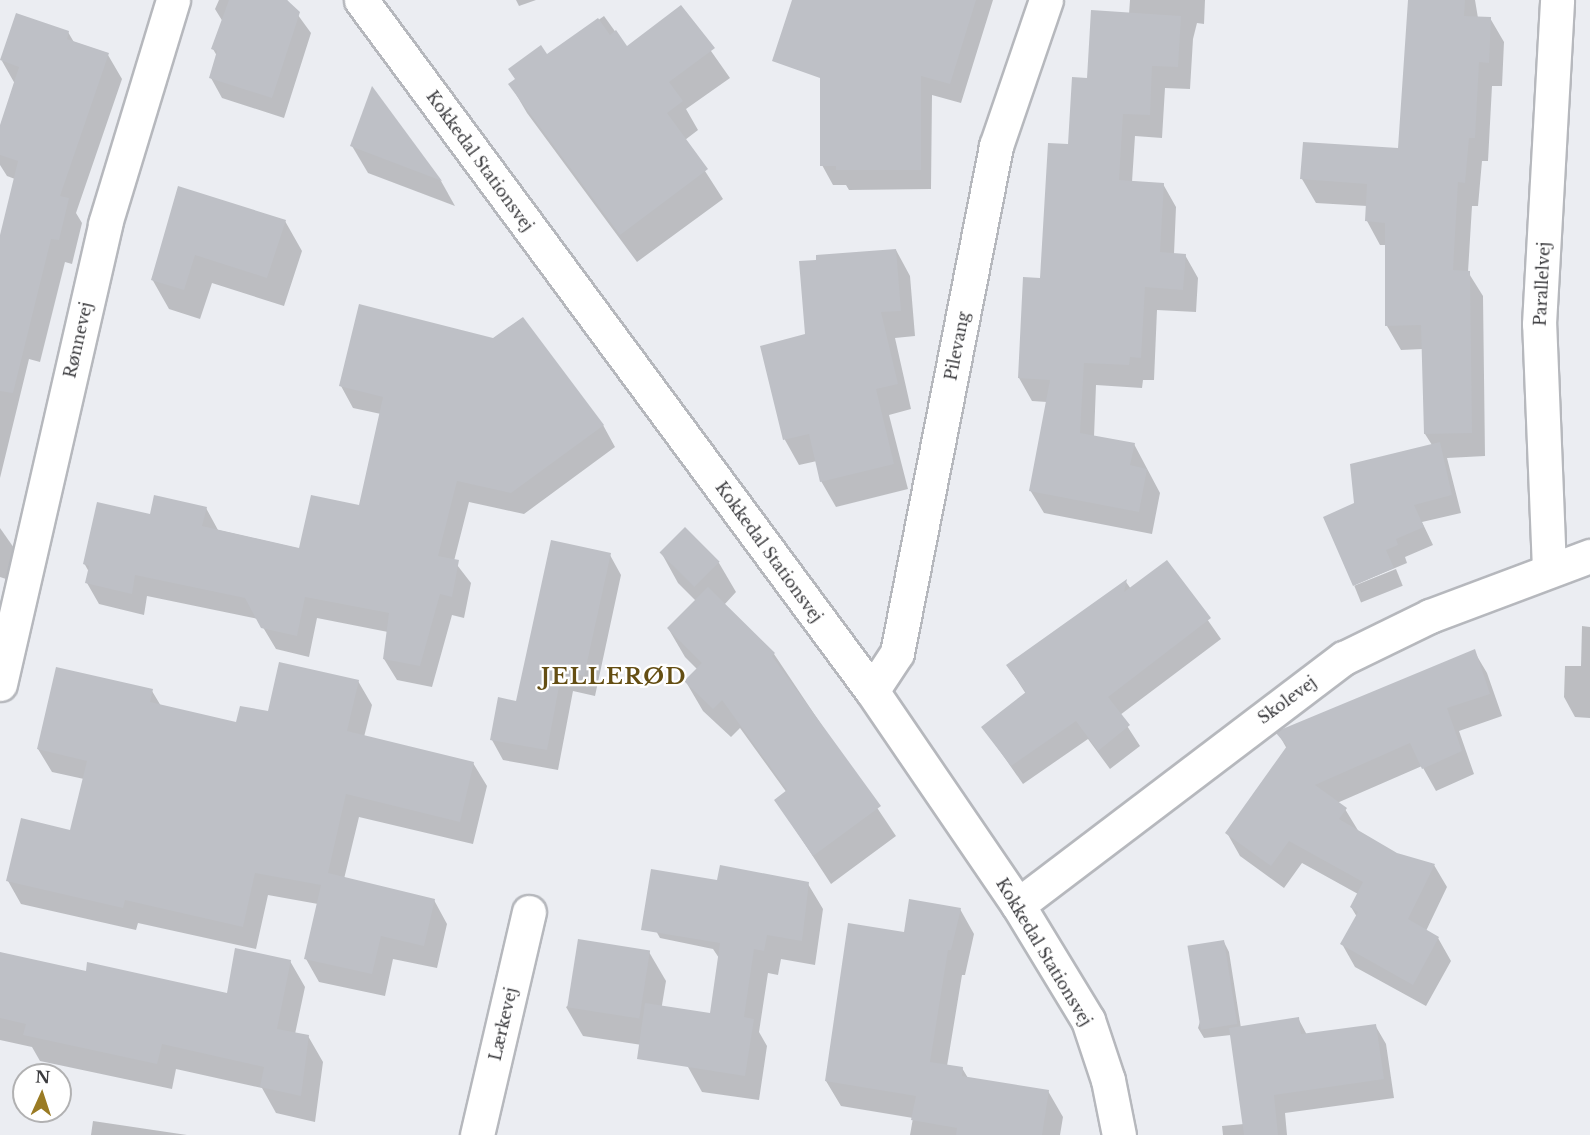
<!DOCTYPE html>
<html>
<head>
<meta charset="utf-8">
<style>
  body { margin:0 }
  #map { position:relative; width:1590px; height:1135px; overflow:hidden; background:#ebedf2; font-family:"Libre Baskerville",serif }
  div>[style] { position:absolute }
  [style*='--x'] { left:calc(var(--x)*1px); top:calc(var(--y)*1px); width:calc(var(--w)*1px); rotate:calc(var(--a)*1deg) }
  .shadow>* { inset:0; background:#0003; transform-origin:0 0 }
  .building>* { inset:0; background:#bec0c6; transform-origin:0 0 }
  .roads { filter:drop-shadow(2px 0 #b6b8bd) drop-shadow(-2px 0 #b6b8bd) drop-shadow(0 2px #b6b8bd) drop-shadow(0 -2px #b6b8bd) }
  .street>* { height:33px; margin:-16.5px; padding:0 16.5px; transform-origin:16.5px; border-radius:16.5px; background:#fff }
  span { translate:-50% -50%; white-space:nowrap; text-align:center; line-height:1.15; -webkit-text-stroke:4.5px #fff; paint-order:stroke }
  .street-label { font-size:16px; color:#3b3b3e }
  .district-label { font-size:22px; color:#644e13; font-weight:700; letter-spacing:1.5px }
  .north { position:absolute; left:12px; top:1063px; width:60px; height:60px; box-sizing:border-box; background:#fff; border:2px solid #b1b1b2; border-radius:50%; rotate:3deg; font-size:16px; font-weight:700; line-height:24px; text-align:center; color:#3b3b3e }
  .north::after { content:''; display:block; margin:auto; width:21px; height:27px; background:#9a7b24; clip-path:polygon(50% 0,100% 100%,50% 72%,0 100%) }
</style>
</head>
<body>
<div id="map">
  <div class="shadow">
    <div style="clip-path:polygon(219px 0,287px 0,311px 33px,284px 118px,222px 98px,211px 78px,217px 56px,213px 49px,223px 22px,215px 9px)"></div>
    <div style="clip-path:polygon(516px 0,536px 0,519px 6px)"></div>
    <div style="clip-path:polygon(881px 0,993px 0,961px 103px,932px 95px,931px 189px,849px 190px,846px 185px,833px 185px,822px 165px)"></div>
    <div style="clip-path:polygon(1130px 0,1205px 0,1204px 24px,1197px 23px,1193px 39px,1190px 89px,1165px 88px,1162px 138px,1135px 136px,1132px 182px,1163px 184px,1176px 207px,1174px 254px,1185px 255px,1198px 278px,1196px 312px,1157px 310px,1154px 380px,1143px 380px,1142px 388px,1096px 385px,1094px 437px,1134px 444px,1160px 493px,1152px 534px,1044px 513px,1030px 490px,1047px 402px,1032px 401px,1019px 378px,1069px 146px,1088px 79px,1129px 14px)"></div>
    <div style="clip-path:polygon(1409px 0,1475px 0,1478px 18px,1490px 18px,1504px 42px,1502px 86px,1492px 86px,1488px 161px,1482px 161px,1478px 206px,1472px 206px,1468px 272px,1483px 296px,1485px 456px,1447px 458px,1461px 513px,1422px 522px,1433px 545px,1405px 557px,1407px 563px,1354px 585px,1356px 504px,1432px 445px,1425px 434px,1423px 349px,1401px 350px,1387px 326px,1386px 245px,1380px 245px,1367px 221px,1367px 206px,1316px 203px,1302px 179px,1399px 149px)"></div>
    <div style="clip-path:polygon(680px 7px,730px 78px,686px 109px,698px 130px,685px 140px,723px 199px,637px 262px,527px 113px,510px 84px,604px 16px,627px 48px)"></div>
    <div style="clip-path:polygon(68px 32px,75px 44px,108px 55px,122px 79px,76px 213px,82px 223px,72px 264px,65px 262px,40px 362px,29px 359px,0 478px,0 240px,15px 179px,7px 176px,0 165px,0 129px,15px 84px,2px 61px)"></div>
    <div style="clip-path:polygon(372px 89px,441px 181px,455px 206px,368px 173px,352px 146px)"></div>
    <div style="clip-path:polygon(179px 188px,285px 221px,302px 251px,284px 306px,212px 283px,200px 319px,169px 309px,152px 279px)"></div>
    <div style="clip-path:polygon(896px 250px,910px 276px,915px 336px,895px 338px,911px 409px,889px 415px,908px 489px,836px 507px,821px 481px,817px 461px,799px 465px,785px 440px,762px 347px,807px 335px)"></div>
    <div style="clip-path:polygon(341px 386px,603px 425px,615px 447px,524px 514px,469px 502px,454px 561px,471px 583px,464px 618px,452px 615px,432px 687px,397px 680px,384px 659px,388px 632px,317px 618px,309px 657px,276px 649px,258px 619px,147px 596px,144px 615px,99px 604px,87px 583px,89px 572px,84px 563px,151px 516px,206px 508px,218px 530px,301px 549px,361px 507px,381px 414px,353px 408px)"></div>
    <div style="clip-path:polygon(0 528px,14px 548px,6px 579px,0 577px)"></div>
    <div style="clip-path:polygon(685px 530px,719px 563px,736px 592px,724px 605px,774px 654px,896px 836px,831px 884px,776px 800px,787px 793px,740px 728px,731px 737px,703px 711px,686px 682px,698px 670px,685px 657px,668px 628px,696px 601px,678px 583px,662px 554px)"></div>
    <div style="clip-path:polygon(610px 555px,621px 575px,595px 696px,573px 691px,558px 770px,503px 760px,492px 740px)"></div>
    <div style="clip-path:polygon(1167px 562px,1221px 639px,1120px 715px,1140px 746px,1110px 769px,1088px 739px,1023px 784px,983px 727px,1026px 694px,1008px 666px,1126px 582px,1131px 589px)"></div>
    <div style="left:1396px;top:569px;width:18px;height:45px;rotate:68deg"></div>
    <div style="clip-path:polygon(1582px 626px,1590px 627px,1590px 718px,1575px 717px,1564px 697px,1565px 666px,1581px 666px)"></div>
    <div style="clip-path:polygon(1474px 651px,1487px 673px,1502px 716px,1459px 731px,1474px 774px,1436px 791px,1422px 766px,1337px 803px,1345px 809px,1359px 832px,1396px 854px,1434px 865px,1447px 887px,1426px 931px,1438px 938px,1451px 961px,1426px 1006px,1355px 967px,1342px 944px,1357px 917px,1351px 907px,1358px 894px,1302px 863px,1284px 888px,1240px 856px,1227px 833px,1287px 749px,1278px 733px)"></div>
    <div style="clip-path:polygon(358px 681px,372px 705px,364px 737px,473px 763px,487px 786px,473px 844px,359px 817px,344px 879px,434px 900px,447px 924px,437px 968px,393px 959px,385px 996px,319px 982px,306px 959px,318px 904px,268px 895px,256px 949px,138px 923px,136px 930px,21px 904px,8px 881px,71px 831px,84px 779px,52px 772px,38px 749px,152px 691px,161px 706px,237px 724px)"></div>
    <div style="clip-path:polygon(718px 882px,808px 884px,823px 909px,815px 965px,781px 959px,778px 975px,768px 973px,759px 1032px,767px 1046px,759px 1100px,702px 1092px,688px 1067px,711px 1014px,719px 958px,713px 949px,660px 938px,646px 913px)"></div>
    <div style="clip-path:polygon(960px 909px,974px 934px,965px 975px,962px 975px,947px 1066px,962px 1068px,968px 1078px,1048px 1091px,1063px 1117px,1060px 1135px,910px 1135px,913px 1118px,841px 1106px,826px 1081px,905px 933px)"></div>
    <div style="clip-path:polygon(1224px 942px,1229px 952px,1241px 1028px,1298px 1018px,1307px 1035px,1375px 1025px,1386px 1044px,1394px 1098px,1285px 1113px,1287px 1135px,1223px 1135px,1222px 1126px,1244px 1124px,1231px 1035px,1204px 1038px,1198px 1028px)"></div>
    <div style="clip-path:polygon(649px 952px,666px 981px,655px 1047px,583px 1036px,566px 1007px)"></div>
    <div style="clip-path:polygon(0 953px,87px 972px,228px 994px,290px 961px,305px 987px,295px 1034px,308px 1036px,323px 1062px,315px 1122px,276px 1113px,262px 1088px,176px 1069px,172px 1089px,40px 1061px,32px 1047px,0 1040px)"></div>
    <div style="clip-path:polygon(93px 1121px,187px 1135px,91px 1135px)"></div>
  </div>
  <div class="building">
    <div style="clip-path:polygon(229px 0,287px 0,300px 12px,272px 98px,209px 78px,217px 51px,211px 49px)"></div>
    <div style="clip-path:polygon(792px 0,976px 0,950px 84px,921px 76px,921px 170px,836px 170px,836px 166px,820px 166px,820px 78px,772px 61px)"></div>
    <div style="clip-path:polygon(1408px 0,1465px 0,1464px 16px,1491px 17px,1489px 63px,1479px 62px,1475px 138px,1469px 138px,1465px 183px,1458px 182px,1453px 270px,1470px 271px,1472px 433px,1424px 434px,1421px 325px,1385px 326px,1385px 223px,1365px 221px,1367px 184px,1300px 179px,1303px 142px,1398px 148px)"></div>
    <div style="clip-path:polygon(681px 5px,715px 48px,669px 82px,683px 101px,667px 113px,708px 169px,620px 235px,508px 84px,515px 79px,508px 69px,541px 45px,547px 54px,598px 18px,610px 35px,616px 30px,627px 46px)"></div>
    <div style="clip-path:polygon(1091px 10px,1181px 16px,1178px 67px,1152px 66px,1150px 115px,1123px 114px,1119px 180px,1164px 183px,1160px 252px,1186px 254px,1183px 290px,1145px 287px,1141px 358px,1130px 357px,1129px 365px,1084px 363px,1080px 433px,1135px 443px,1130px 465px,1147px 469px,1139px 512px,1029px 491px,1050px 380px,1018px 378px,1023px 277px,1040px 278px,1048px 143px,1068px 144px,1072px 77px,1087px 78px)"></div>
    <div style="clip-path:polygon(16px 13px,69px 31px,67px 39px,109px 53px,60px 196px,69px 198px,59px 240px,51px 239px,13px 393px,0 391px,0 235px,18px 161px,0 155px,0 125px,19px 67px,0 60px)"></div>
    <div style="clip-path:polygon(372px 86px,442px 181px,350px 146px)"></div>
    <div style="clip-path:polygon(178px 186px,286px 220px,267px 278px,195px 255px,184px 290px,151px 280px)"></div>
    <div style="clip-path:polygon(896px 249px,901px 311px,881px 312px,898px 384px,876px 389px,894px 464px,820px 482px,809px 434px,783px 440px,760px 346px,805px 334px,799px 261px,816px 260px,816px 255px)"></div>
    <div style="clip-path:polygon(359px 304px,493px 338px,523px 317px,604px 425px,511px 493px,457px 481px,438px 556px,459px 560px,452px 597px,440px 594px,420px 666px,383px 659px,389px 613px,305px 597px,297px 636px,261px 628px,245px 598px,135px 575px,132px 594px,85px 583px,89px 566px,83px 564px,97px 502px,150px 514px,154px 495px,207px 507px,202px 526px,299px 548px,311px 495px,359px 505px,383px 397px,339px 386px)"></div>
    <div style="clip-path:polygon(1440px 442px,1452px 495px,1414px 505px,1424px 527px,1396px 539px,1398px 545px,1386px 550px,1394px 568px,1353px 586px,1323px 517px,1354px 503px,1350px 464px)"></div>
    <div style="left:685px;top:527px;width:49px;height:36px;rotate:45deg"></div>
    <div style="clip-path:polygon(551px 540px,611px 553px,584px 676px,562px 671px,547px 750px,490px 740px,498px 697px,516px 701px)"></div>
    <div style="clip-path:polygon(1167px 560px,1211px 618px,1108px 697px,1130px 725px,1098px 751px,1076px 721px,1011px 766px,981px 727px,1026px 692px,1006px 665px,1127px 579px,1124px 592px)"></div>
    <div style="clip-path:polygon(708px 587px,775px 653px,772px 656px,881px 806px,813px 856px,774px 800px,787px 790px,722px 700px,713px 709px,684px 681px,702px 663px,667px 628px)"></div>
    <div style="clip-path:polygon(1475px 649px,1490px 694px,1447px 708px,1462px 751px,1422px 769px,1410px 743px,1315px 785px,1347px 808px,1339px 819px,1397px 853px,1435px 864px,1408px 919px,1439px 937px,1413px 985px,1340px 944px,1358px 912px,1350px 907px,1363px 882px,1289px 841px,1271px 866px,1225px 833px,1287px 746px,1276px 733px,1280px 730px)"></div>
    <div style="clip-path:polygon(279px 662px,359px 680px,347px 731px,474px 762px,460px 822px,346px 794px,328px 873px,435px 899px,424px 946px,381px 936px,372px 974px,304px 959px,321px 885px,255px 873px,243px 927px,125px 900px,123px 908px,6px 881px,21px 818px,70px 830px,87px 761px,37px 749px,56px 667px,153px 689px,150px 702px,236px 722px,240px 706px,268px 711px)"></div>
    <div style="clip-path:polygon(720px 865px,809px 882px,802px 941px,767px 935px,764px 951px,754px 949px,744px 1017px,754px 1019px,745px 1076px,637px 1059px,645px 1003px,710px 1013px,720px 943px,641px 930px,651px 869px,717px 880px)"></div>
    <div style="clip-path:polygon(909px 899px,961px 908px,951px 950px,948px 950px,930px 1062px,963px 1067px,962px 1076px,1049px 1090px,1042px 1135px,956px 1135px,957px 1128px,911px 1120px,916px 1096px,825px 1081px,848px 923px,904px 932px)"></div>
    <div style="left:578px;top:939px;width:73px;height:69px;rotate:9deg"></div>
    <div style="left:1224px;top:940px;width:85px;height:37px;rotate:81deg"></div>
    <div style="clip-path:polygon(235px 948px,291px 960px,277px 1029px,309px 1035px,301px 1096px,260px 1087px,264px 1067px,162px 1044px,157px 1064px,23px 1035px,26px 1024px,0 1018px,0 952px,86px 971px,87px 962px,227px 993px)"></div>
    <div style="clip-path:polygon(1299px 1017px,1301px 1034px,1376px 1024px,1384px 1079px,1274px 1095px,1278px 1135px,1244px 1135px,1229px 1028px)"></div>
  </div>
  <div class="roads">
    <div class="street">
      <div style="--x:361;--y:0;--w:859;--a:53.52"></div>
      <div style="--x:872;--y:691;--w:259;--a:55.7"></div>
      <div style="--x:1018;--y:905;--w:135;--a:58.7"></div>
      <div style="--x:1088;--y:1020;--w:63;--a:71.6"></div>
      <div style="--x:1108;--y:1080;--w:56;--a:78.7"></div>
      <div style="--x:1549;--y:569;--w:245;--a:-92.3"></div>
      <div style="--x:1539;--y:324;--w:324;--a:-86.8"></div>
      <div style="--x:0;--y:684;--w:472;--a:-77.1"></div>
      <div style="--x:105;--y:224;--w:234;--a:-73.1"></div>
      <div style="--x:872;--y:691;--w:45;--a:-56.7"></div>
      <div style="--x:897;--y:653;--w:517;--a:-78.95"></div>
      <div style="--x:996;--y:146;--w:154;--a:-71.1"></div>
      <div style="--x:1018;--y:905;--w:409;--a:-37.2"></div>
      <div style="--x:1344;--y:658;--w:96;--a:-26"></div>
      <div style="--x:1430;--y:616;--w:171;--a:-20.6"></div>
      <div style="--x:477;--y:1135;--w:229;--a:-76.9"></div>
    </div>
  </div>
  <div class="street-label">
    <span style="left:480px;top:161px;rotate:54deg">Kokkedal Stationsvej</span>
    <span style="left:1542px;top:284px;rotate:-87deg">Parallelvej</span>
    <span style="left:78px;top:340px;rotate:-77deg">Rønnevej</span>
    <span style="left:957px;top:346px;rotate:-79deg">Pilevang</span>
    <span style="left:769px;top:552px;rotate:54deg">Kokkedal Stationsvej</span>
    <span style="left:1287px;top:700px;rotate:-36deg">Skolevej</span>
    <span style="left:1044px;top:952px;rotate:59deg">Kokkedal Stationsvej</span>
    <span style="left:503px;top:1024px;rotate:-77deg">Lærkevej</span>
  </div>
  <div class="district-label">
    <span style="left:614px;top:677px">JELLERØD</span>
  </div>
  <div class="north">N</div>
</div>
</body>
</html>
